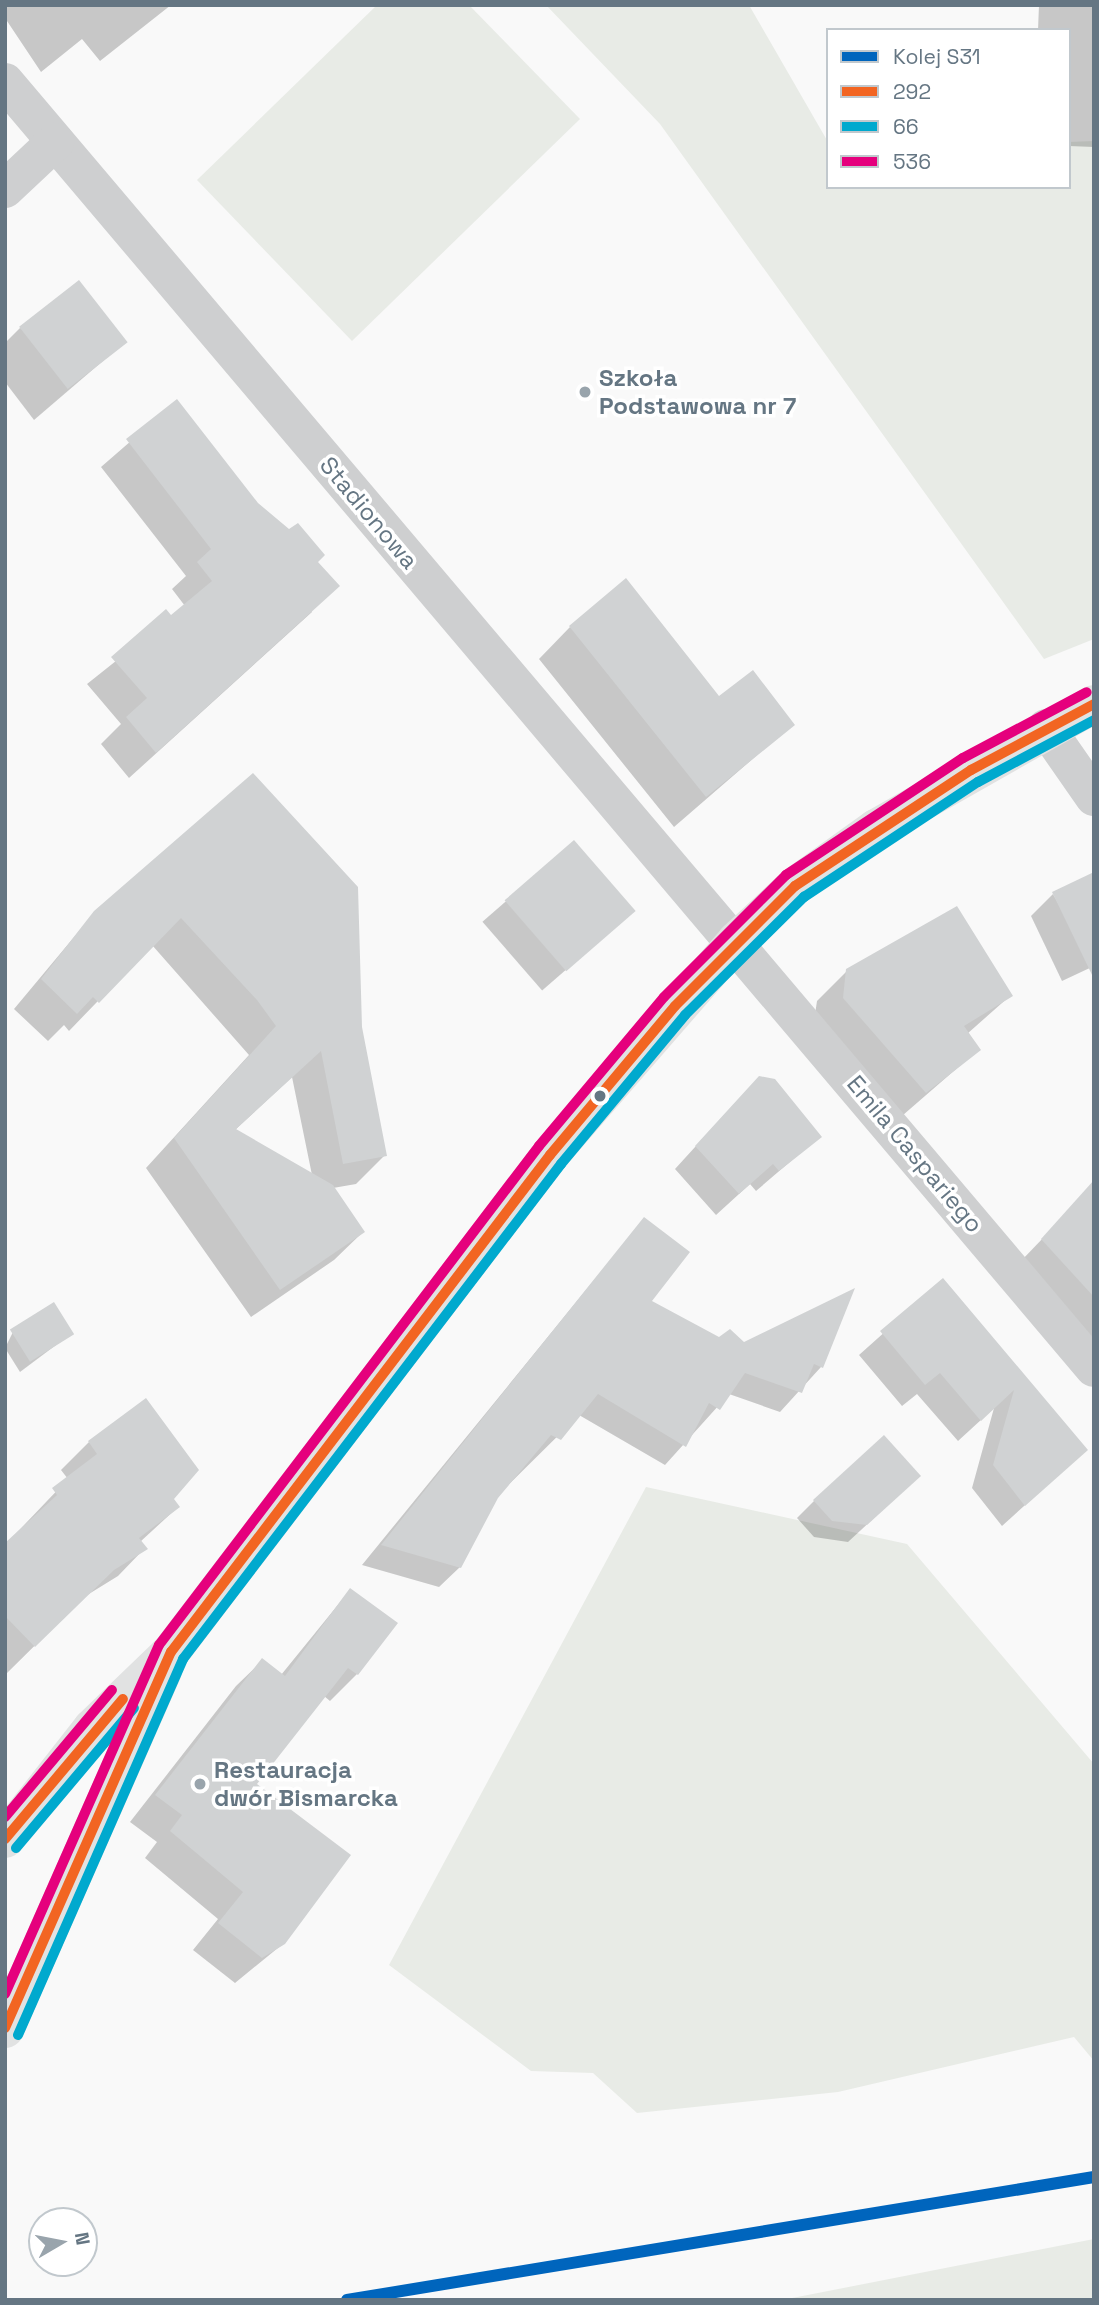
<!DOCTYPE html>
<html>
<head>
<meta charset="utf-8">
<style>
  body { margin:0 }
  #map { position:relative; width:1099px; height:2305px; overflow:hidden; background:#f9f9f9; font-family:"Space Grotesk",sans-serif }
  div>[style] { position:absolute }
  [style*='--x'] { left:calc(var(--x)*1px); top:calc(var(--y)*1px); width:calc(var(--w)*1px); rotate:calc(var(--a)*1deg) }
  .green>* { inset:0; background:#e8ebe6 }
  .shadow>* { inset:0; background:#0003; transform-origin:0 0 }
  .building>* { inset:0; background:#d0d2d3; transform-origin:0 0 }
  .minor>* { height:38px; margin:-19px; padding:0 19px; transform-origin:19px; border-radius:19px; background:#cecfd0 }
  .secondary>* { height:38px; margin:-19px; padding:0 19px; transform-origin:19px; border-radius:19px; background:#e1e2e2 }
  .bus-1>* { height:10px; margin:-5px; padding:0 5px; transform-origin:5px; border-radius:5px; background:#f26522 }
  .bus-2>* { height:10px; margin:-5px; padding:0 5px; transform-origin:5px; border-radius:5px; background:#00a9ce }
  .bus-3>* { height:10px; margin:-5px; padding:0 5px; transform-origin:5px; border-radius:5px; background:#e5007d }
  .rail-1>* { height:12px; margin:-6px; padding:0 6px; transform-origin:6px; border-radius:6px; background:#0065bd }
  .dots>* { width:19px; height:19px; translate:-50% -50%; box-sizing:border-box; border:4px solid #fff; border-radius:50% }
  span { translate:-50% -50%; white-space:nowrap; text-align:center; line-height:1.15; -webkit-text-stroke:7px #fff; paint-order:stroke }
  .poi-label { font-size:24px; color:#657683; font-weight:700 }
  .left { translate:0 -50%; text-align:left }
  .street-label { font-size:24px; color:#657683 }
  .frame { position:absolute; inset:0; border:7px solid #657683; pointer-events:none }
  .legend { position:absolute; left:826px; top:28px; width:245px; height:161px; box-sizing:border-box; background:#fff; border:2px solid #c1c8cd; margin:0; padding:9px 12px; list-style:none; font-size:21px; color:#657683 }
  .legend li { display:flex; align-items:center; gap:14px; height:35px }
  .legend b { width:35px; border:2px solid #c1c8cd }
  .north { position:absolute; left:28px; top:2207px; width:70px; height:70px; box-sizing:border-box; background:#fff; border:2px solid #c1c8cd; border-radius:50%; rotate:80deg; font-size:19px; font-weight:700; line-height:28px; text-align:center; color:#657683 }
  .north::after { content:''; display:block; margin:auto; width:24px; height:32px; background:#99a4ac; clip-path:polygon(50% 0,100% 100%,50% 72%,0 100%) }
</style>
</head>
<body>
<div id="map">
  <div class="green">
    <div style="clip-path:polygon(377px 5px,469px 5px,580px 119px,352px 341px,197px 180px)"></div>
    <div style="clip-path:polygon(546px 5px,749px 5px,828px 142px,828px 187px,1069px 187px,1069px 142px,1094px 141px,1094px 639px,1044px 659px,660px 124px)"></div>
    <div style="clip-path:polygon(646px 1487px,907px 1544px,1094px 1764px,1094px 2061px,1074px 2037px,838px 2092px,637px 2113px,593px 2073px,531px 2071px,389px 1965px)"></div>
    <div style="clip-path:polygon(1094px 2239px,1094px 2300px,782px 2300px)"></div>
  </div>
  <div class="shadow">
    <div style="clip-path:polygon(5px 5px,171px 5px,100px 61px,82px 39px,41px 72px,5px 18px)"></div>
    <div style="clip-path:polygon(1039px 5px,1094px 5px,1094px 147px,1069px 146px,1069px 30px,1038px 30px)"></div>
    <div style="clip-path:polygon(20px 328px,125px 342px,34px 420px,5px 382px,5px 343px)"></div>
    <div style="clip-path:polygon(177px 401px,257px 504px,312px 612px,129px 778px,101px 744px,121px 724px,87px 684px,185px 606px,172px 589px,186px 576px,101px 467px)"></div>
    <div style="clip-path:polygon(570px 627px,718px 699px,793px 724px,674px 827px,539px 659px)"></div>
    <div style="clip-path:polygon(evenodd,253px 775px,385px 1155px,356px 1184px,333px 1188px,363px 1232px,334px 1260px,251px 1317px,146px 1168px,249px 1055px,152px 945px,69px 1031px,64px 1025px,48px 1041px,14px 1009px,95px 912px,253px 775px,292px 1077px,312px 1175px,235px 1130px,292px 1077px)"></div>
    <div style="left:573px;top:843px;width:91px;height:120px;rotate:49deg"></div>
    <div style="clip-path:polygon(1053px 894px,1094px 966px,1062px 981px,1031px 916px)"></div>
    <div style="clip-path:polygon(847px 971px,1011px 995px,967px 1034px,978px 1050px,895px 1122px,813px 1028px,817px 1001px)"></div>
    <div style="clip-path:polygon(737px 1101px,819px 1137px,756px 1191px,750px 1184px,716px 1215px,675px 1169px)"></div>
    <div style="clip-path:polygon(1094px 1185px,1094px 1343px,1020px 1262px)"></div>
    <div style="clip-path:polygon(644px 1219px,649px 1301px,720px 1339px,744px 1344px,851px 1292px,821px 1367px,780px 1412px,729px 1394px,665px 1465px,579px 1415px,496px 1497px,460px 1567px,439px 1587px,362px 1565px)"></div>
    <div style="clip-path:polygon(943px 1280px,1086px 1450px,1002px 1526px,972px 1488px,994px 1408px,958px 1441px,917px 1394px,902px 1406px,859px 1355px)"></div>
    <div style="clip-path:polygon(13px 1332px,72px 1333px,20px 1372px,5px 1348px)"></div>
    <div style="clip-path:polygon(89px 1442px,178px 1507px,140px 1542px,145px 1548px,118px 1576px,84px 1597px,6px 1674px,5px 1545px,68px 1479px,61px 1470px)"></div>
    <div style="clip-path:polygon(901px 1493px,848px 1542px,814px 1537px,797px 1518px,814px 1501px)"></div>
    <div style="clip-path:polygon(350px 1590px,396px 1624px,357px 1674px,330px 1701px,324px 1696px,255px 1785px,284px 1943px,235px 1983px,193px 1950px,218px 1919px,145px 1858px,157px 1842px,130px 1822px,236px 1686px,263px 1660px,281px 1675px)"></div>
  </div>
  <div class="building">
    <div style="left:79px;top:280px;width:79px;height:76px;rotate:52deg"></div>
    <div style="clip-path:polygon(177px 399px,258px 503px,289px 529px,298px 523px,325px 555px,318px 562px,340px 586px,156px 753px,126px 717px,147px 698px,111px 657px,166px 609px,171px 615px,212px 581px,197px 562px,211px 549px,126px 439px)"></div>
    <div style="clip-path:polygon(626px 578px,719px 696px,753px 670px,795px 725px,706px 797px,569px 626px)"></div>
    <div style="clip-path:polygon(253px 773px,358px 887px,362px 1027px,387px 1156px,343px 1164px,321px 1051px,236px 1129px,333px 1185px,365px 1232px,280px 1290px,174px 1138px,276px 1026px,257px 1000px,181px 918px,99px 1003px,93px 997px,77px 1014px,41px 979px,94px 911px)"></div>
    <div style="left:574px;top:840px;width:94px;height:92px;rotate:49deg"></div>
    <div style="clip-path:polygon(1094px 872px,1094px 979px,1052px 892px)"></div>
    <div style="clip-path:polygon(957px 906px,1013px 996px,964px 1026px,981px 1050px,926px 1093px,843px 998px,846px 969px)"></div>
    <div style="clip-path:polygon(759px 1076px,775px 1079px,822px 1137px,779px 1171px,773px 1164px,739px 1194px,695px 1146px)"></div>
    <div style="clip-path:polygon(1094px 1180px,1094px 1297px,1041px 1239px)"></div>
    <div style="clip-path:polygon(644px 1217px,690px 1252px,652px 1301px,719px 1337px,730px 1329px,744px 1342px,855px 1288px,823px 1368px,814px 1364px,802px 1393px,745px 1373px,720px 1410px,709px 1403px,686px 1447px,598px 1394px,561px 1440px,551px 1435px,498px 1498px,461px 1568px,381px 1545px)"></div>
    <div style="clip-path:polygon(943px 1278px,1088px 1450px,1025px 1506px,993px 1465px,1014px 1390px,981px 1421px,940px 1373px,925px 1385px,880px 1331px)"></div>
    <div style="left:54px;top:1302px;width:38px;height:52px;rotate:58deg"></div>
    <div style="clip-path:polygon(146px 1398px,199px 1470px,174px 1499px,180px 1507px,139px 1538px,148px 1549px,114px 1570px,35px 1647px,5px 1616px,5px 1543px,57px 1495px,52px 1488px,97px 1454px,88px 1441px)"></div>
    <div style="clip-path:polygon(884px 1435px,921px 1476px,867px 1525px,832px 1521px,813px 1500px)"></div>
    <div style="clip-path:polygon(350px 1588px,398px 1623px,358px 1675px,348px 1668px,257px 1784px,351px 1855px,285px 1944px,262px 1958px,218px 1923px,243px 1892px,170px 1831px,182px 1815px,155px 1795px,262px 1658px,285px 1676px)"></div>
  </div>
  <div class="minor">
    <div style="--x:5;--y:82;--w:1685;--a:49.74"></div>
    <div style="--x:5;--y:189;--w:69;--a:-43.2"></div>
    <div style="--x:1046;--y:728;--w:84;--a:55.2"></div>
  </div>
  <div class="secondary">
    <div style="--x:5;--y:1839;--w:141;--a:-51.9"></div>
    <div style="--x:92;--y:1728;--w:110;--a:-43.9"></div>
    <div style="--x:171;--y:1652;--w:625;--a:-52.67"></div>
    <div style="--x:550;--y:1155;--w:284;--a:-49"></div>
    <div style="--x:736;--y:941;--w:81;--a:-43"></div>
    <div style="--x:795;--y:886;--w:100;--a:-35.6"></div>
    <div style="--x:876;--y:828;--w:251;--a:-29.6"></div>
    <div style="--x:5;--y:2029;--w:392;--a:-66.2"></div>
  </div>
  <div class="bus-1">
    <div style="--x:5;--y:1839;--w:183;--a:-49.9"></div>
    <div style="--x:5;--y:2028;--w:411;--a:-66.2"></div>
    <div style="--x:171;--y:1652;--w:625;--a:-52.67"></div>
    <div style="--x:550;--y:1155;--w:194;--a:-50"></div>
    <div style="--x:675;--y:1006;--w:170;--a:-45"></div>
    <div style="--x:795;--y:886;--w:211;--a:-33.4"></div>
    <div style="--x:971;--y:770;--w:140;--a:-28.2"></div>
  </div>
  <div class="bus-2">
    <div style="--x:16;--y:1848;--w:183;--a:-49.9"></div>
    <div style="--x:18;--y:2035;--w:411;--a:-66.3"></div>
    <div style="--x:183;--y:1659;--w:623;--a:-52.63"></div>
    <div style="--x:561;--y:1164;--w:194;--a:-50.2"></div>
    <div style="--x:685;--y:1015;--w:168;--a:-44.8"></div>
    <div style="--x:804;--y:897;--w:209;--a:-33.5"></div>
    <div style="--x:978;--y:782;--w:132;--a:-28.1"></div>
  </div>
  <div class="bus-3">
    <div style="--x:5;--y:1817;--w:166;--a:-49.9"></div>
    <div style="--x:5;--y:1994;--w:381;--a:-66.2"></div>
    <div style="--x:159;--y:1645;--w:627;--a:-52.71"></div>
    <div style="--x:539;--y:1146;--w:194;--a:-50"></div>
    <div style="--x:664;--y:997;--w:173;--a:-45"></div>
    <div style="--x:786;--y:875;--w:212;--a:-33.5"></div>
    <div style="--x:963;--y:758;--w:140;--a:-28"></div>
  </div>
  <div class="rail-1">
    <div style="--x:347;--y:2300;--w:757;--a:-9.35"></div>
  </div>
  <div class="dots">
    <div style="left:585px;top:392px;background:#99a4ac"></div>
    <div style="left:600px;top:1096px;background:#657683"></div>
    <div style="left:200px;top:1784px;background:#99a4ac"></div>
  </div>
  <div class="poi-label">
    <span class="left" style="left:599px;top:392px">Szkoła<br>Podstawowa nr 7</span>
    <span class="left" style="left:214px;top:1784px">Restauracja<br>dwór Bismarcka</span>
  </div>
  <div class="street-label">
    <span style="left:369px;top:513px;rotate:50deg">Stadionowa</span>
    <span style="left:915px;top:1154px;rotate:50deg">Emila Caspariego</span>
  </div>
  <div class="frame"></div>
  <ul class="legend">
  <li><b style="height:9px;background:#0065bd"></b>Kolej S31</li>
  <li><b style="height:9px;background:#f26522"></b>292</li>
  <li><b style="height:9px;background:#00a9ce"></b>66</li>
  <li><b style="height:9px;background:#e5007d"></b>536</li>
  </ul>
  <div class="north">N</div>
</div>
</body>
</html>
